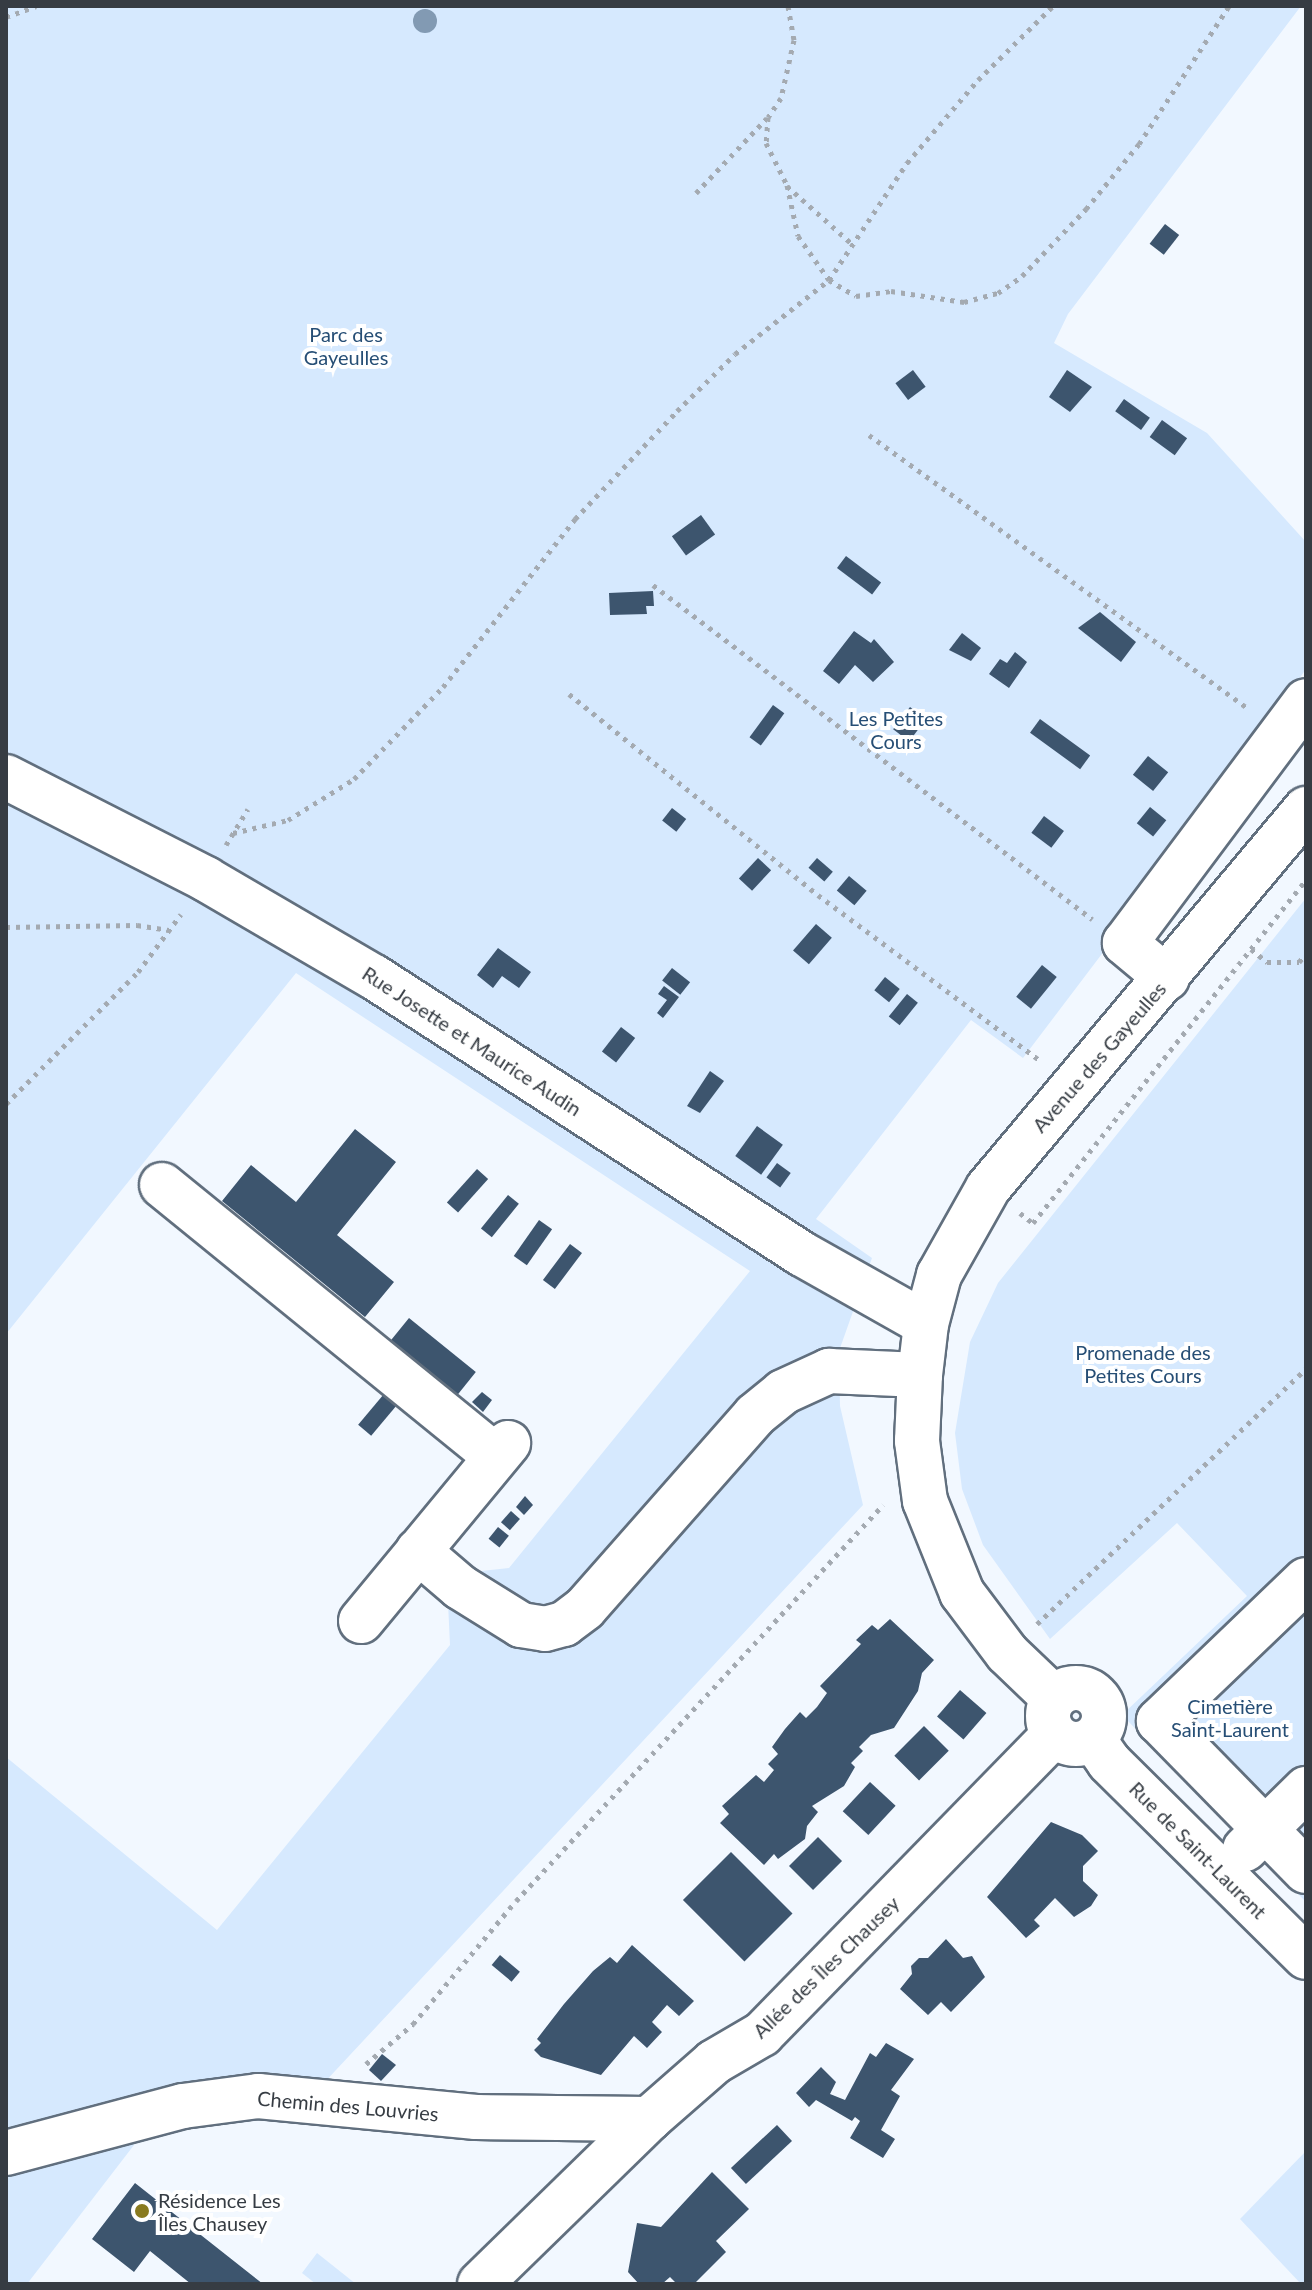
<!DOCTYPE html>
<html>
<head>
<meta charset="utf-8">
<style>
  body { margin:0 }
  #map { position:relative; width:1312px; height:2290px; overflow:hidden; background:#f2f8ff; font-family:Lato,sans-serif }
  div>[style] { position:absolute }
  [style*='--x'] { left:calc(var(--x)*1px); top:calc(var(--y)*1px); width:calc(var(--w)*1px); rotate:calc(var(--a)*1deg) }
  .green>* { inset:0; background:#d6e9fe }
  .building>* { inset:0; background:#3d556e; transform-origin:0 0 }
  .path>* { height:5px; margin-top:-2.5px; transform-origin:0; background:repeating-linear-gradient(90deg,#a4aab1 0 4px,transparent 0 10px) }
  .roads { filter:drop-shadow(2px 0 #616f7e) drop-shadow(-2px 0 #616f7e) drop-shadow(0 2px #616f7e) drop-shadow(0 -2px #616f7e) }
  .minor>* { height:44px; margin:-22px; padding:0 22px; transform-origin:22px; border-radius:22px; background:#fff }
  .minor>.ring { margin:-22px; padding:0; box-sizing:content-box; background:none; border:44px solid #fff; border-radius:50% }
  .trees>* { width:24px; height:24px; margin:-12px; border-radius:50%; background:#829ab3 }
  .dots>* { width:22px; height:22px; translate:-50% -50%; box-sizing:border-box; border:4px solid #fff; border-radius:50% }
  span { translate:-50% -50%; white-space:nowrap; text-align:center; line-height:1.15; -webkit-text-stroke:8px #fff; paint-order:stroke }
  .park-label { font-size:20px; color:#264e75 }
  .street-label { font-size:20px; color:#363c43 }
  .poi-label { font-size:20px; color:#363c43 }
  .left { translate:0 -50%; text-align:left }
  .frame { position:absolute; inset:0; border:8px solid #363c43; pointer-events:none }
</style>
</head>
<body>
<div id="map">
  <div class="green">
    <div style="clip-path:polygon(6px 6px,1301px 6px,1068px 314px,1054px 343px,1207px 433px,1306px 542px,1306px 669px,1167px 868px,1023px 1058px,971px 1020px,816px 1219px,872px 1258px,839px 1351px,840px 1406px,863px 1505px,322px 2085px,6px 2136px,6px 1757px,217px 1930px,450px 1645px,448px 1603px,472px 1572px,509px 1568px,750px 1271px,296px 973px,6px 1334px)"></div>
    <div style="clip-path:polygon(1306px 898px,1306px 1902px,1122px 1715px,1247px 1596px,1177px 1523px,1050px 1639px,983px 1545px,962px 1489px,955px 1433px,970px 1342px,998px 1283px)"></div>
    <div style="clip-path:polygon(131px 2128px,134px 2145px,27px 2284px,6px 2284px,6px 2164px)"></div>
    <div style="clip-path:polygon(1306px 2151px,1306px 2284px,1301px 2284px,1240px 2219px)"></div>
    <div style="clip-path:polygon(317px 2253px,356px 2284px,316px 2284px,302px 2273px)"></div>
  </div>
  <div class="building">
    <div style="left:1165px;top:224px;width:18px;height:25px;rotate:38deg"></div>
    <div style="left:913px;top:370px;width:21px;height:22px;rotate:53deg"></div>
    <div style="clip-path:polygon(1067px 370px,1092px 387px,1070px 412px,1049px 397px)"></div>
    <div style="left:1124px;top:399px;width:32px;height:15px;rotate:36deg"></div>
    <div style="left:1162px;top:420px;width:31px;height:21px;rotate:36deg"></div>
    <div style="left:701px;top:515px;width:24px;height:36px;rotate:54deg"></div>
    <div style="left:846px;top:556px;width:44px;height:15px;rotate:37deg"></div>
    <div style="clip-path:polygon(653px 591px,654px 606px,646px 606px,647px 614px,610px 615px,609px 593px)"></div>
    <div style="clip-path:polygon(1100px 612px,1136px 642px,1121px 662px,1078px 628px)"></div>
    <div style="clip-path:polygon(854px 631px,871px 643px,874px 639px,894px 662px,873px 682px,855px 665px,839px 684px,823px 671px)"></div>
    <div style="clip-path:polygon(962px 633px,981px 648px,971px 661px,949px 650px)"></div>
    <div style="clip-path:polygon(1015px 652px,1027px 662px,1009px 688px,989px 674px,1000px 659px,1007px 663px)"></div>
    <div style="left:773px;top:705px;width:14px;height:40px;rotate:36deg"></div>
    <div style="left:910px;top:707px;width:20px;height:28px;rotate:37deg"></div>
    <div style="left:1040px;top:719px;width:62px;height:17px;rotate:36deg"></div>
    <div style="left:1148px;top:756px;width:26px;height:24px;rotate:39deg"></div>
    <div style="left:1150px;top:807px;width:21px;height:21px;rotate:39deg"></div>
    <div style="left:672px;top:808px;width:18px;height:16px;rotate:38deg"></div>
    <div style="left:1044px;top:816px;width:25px;height:21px;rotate:37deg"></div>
    <div style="left:758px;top:858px;width:18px;height:28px;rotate:43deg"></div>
    <div style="left:817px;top:858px;width:21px;height:13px;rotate:41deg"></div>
    <div style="left:849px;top:876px;width:23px;height:19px;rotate:40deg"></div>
    <div style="left:816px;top:924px;width:21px;height:35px;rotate:41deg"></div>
    <div style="clip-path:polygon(498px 948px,531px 972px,519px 988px,502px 976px,493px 988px,477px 975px)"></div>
    <div style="left:1042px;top:965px;width:19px;height:41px;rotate:39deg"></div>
    <div style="left:672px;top:968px;width:23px;height:16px;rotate:38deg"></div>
    <div style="left:885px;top:977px;width:19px;height:17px;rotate:39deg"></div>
    <div style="clip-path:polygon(664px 986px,679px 997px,663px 1018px,657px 1013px,667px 1000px,658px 994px)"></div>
    <div style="left:907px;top:994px;width:14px;height:29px;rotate:39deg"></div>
    <div style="left:621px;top:1027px;width:18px;height:31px;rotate:38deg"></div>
    <div style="clip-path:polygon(710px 1071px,724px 1081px,700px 1113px,687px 1106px)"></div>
    <div style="left:757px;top:1126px;width:32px;height:37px;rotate:36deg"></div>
    <div style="clip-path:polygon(355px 1129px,396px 1162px,337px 1235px,394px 1282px,365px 1317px,222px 1201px,251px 1165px,296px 1202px)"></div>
    <div style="left:777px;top:1163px;width:17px;height:18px;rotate:36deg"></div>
    <div style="left:477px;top:1169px;width:15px;height:45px;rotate:42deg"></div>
    <div style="left:508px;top:1195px;width:14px;height:43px;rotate:39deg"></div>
    <div style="left:539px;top:1220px;width:16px;height:44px;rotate:35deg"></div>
    <div style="left:570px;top:1244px;width:15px;height:45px;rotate:37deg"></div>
    <div style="left:409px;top:1318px;width:86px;height:29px;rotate:39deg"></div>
    <div style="left:389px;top:1388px;width:17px;height:48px;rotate:40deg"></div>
    <div style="clip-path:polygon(482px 1392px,492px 1400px,483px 1412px,472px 1402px)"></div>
    <div style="clip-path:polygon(525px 1496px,533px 1505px,524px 1515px,516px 1507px)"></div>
    <div style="left:511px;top:1511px;width:12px;height:15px;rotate:42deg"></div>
    <div style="left:498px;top:1527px;width:14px;height:15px;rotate:39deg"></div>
    <div style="clip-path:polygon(890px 1619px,934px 1660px,922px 1673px,918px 1691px,894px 1728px,871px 1735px,859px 1747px,863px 1751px,851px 1763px,855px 1767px,844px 1786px,812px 1806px,818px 1812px,807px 1826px,805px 1839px,778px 1859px,774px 1854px,764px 1865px,720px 1823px,729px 1814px,722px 1806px,756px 1775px,764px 1782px,774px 1770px,768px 1764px,778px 1754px,772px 1747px,785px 1729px,800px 1712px,806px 1718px,817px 1707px,827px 1693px,820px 1686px,861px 1644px,856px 1640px,872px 1625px,878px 1630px)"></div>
    <div style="left:960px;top:1690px;width:35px;height:35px;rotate:41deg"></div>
    <div style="left:924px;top:1726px;width:35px;height:42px;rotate:45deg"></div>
    <div style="left:870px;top:1782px;width:35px;height:40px;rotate:43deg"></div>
    <div style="clip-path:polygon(1051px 1822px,1082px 1835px,1098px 1851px,1083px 1866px,1083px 1881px,1098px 1895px,1091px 1906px,1074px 1917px,1055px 1898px,1034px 1920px,1040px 1926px,1026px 1938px,987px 1897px)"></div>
    <div style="left:818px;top:1837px;width:34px;height:41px;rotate:45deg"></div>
    <div style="left:731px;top:1852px;width:87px;height:68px;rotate:45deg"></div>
    <div style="clip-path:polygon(946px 1939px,963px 1958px,972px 1956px,985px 1977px,951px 2012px,941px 2002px,928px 2015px,900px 1989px,912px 1974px,911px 1966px,919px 1958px,928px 1958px)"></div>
    <div style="clip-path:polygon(632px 1945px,694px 2001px,679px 2016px,667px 2005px,652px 2022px,662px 2032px,647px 2048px,634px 2036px,601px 2075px,541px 2057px,534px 2050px,541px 2043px,537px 2039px,564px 2004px,593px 1971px,610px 1957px,617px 1963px)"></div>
    <div style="left:500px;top:1955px;width:26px;height:13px;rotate:40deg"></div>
    <div style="clip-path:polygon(886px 2043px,914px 2059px,891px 2090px,900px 2096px,881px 2130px,895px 2139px,883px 2158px,850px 2138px,860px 2121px,855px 2117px,852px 2121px,816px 2100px,809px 2107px,796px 2093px,821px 2067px,836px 2082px,830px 2094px,845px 2100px,870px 2053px,876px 2057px)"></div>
    <div style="clip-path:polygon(382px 2054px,396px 2065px,381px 2081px,369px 2070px)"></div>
    <div style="left:777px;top:2125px;width:22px;height:63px;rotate:47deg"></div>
    <div style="clip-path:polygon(712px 2172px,749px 2209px,716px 2241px,726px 2252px,694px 2284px,677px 2284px,670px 2277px,662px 2284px,639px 2284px,628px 2272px,637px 2223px,661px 2227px)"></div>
    <div style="clip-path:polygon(135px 2183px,263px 2284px,191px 2284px,150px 2251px,134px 2272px,92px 2239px)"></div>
  </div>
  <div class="path">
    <div style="--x:788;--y:6;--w:35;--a:80"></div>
    <div style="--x:794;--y:40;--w:59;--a:102.6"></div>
    <div style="--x:781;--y:98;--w:23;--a:124"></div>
    <div style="--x:768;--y:117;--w:26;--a:94"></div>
    <div style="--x:766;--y:143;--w:47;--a:63.4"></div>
    <div style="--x:787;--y:185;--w:52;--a:77.8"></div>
    <div style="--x:798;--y:236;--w:54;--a:54.8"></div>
    <div style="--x:829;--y:280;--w:31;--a:31"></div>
    <div style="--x:856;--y:296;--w:35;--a:-8"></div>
    <div style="--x:891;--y:291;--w:74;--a:8.6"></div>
    <div style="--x:964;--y:302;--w:35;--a:-15"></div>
    <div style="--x:998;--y:293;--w:29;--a:-35"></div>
    <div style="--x:1022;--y:276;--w:93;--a:-46.3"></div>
    <div style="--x:1086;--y:209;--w:84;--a:-50.8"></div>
    <div style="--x:1139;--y:144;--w:165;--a:-56.9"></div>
    <div style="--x:6;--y:17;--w:32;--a:-20"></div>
    <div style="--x:787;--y:186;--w:87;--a:41.7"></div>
    <div style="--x:696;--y:193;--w:103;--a:-46.6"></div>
    <div style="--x:869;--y:435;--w:467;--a:35.8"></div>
    <div style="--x:653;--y:585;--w:552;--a:37.26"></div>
    <div style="--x:569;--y:694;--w:320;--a:38.9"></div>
    <div style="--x:818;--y:895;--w:279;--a:36.7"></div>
    <div style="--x:233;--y:833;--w:57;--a:-13.3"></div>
    <div style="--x:288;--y:820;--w:78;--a:-31.8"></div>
    <div style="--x:354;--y:779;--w:128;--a:-45.9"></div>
    <div style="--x:443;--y:687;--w:214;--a:-51.8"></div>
    <div style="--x:575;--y:519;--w:149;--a:-46.6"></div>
    <div style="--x:677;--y:411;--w:81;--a:-44.5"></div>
    <div style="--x:735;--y:354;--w:120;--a:-38.2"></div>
    <div style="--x:829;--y:280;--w:141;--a:-56.3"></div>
    <div style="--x:907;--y:163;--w:109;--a:-49.5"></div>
    <div style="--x:978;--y:80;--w:105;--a:-44.6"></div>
    <div style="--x:226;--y:845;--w:42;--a:-58.6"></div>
    <div style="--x:6;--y:927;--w:131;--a:-0.9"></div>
    <div style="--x:137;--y:925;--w:32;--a:9"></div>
    <div style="--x:1251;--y:949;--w:21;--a:39"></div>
    <div style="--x:1267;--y:962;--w:32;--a:0"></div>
    <div style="--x:1299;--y:962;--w:11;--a:-49"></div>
    <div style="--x:6;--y:1104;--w:187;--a:-45"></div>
    <div style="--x:138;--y:972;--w:72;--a:-53.4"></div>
    <div style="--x:1020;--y:1213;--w:16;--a:38"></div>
    <div style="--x:1033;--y:1223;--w:438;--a:-51.5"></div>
    <div style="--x:1037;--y:1624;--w:371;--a:-43.5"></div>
    <div style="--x:366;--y:2064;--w:62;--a:-40.4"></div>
    <div style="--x:413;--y:2024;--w:160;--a:-50.1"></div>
    <div style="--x:516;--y:1901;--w:540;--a:-47.18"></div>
  </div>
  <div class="roads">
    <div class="minor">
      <div style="--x:6;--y:777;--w:225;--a:27"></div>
      <div style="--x:206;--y:879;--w:194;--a:30.3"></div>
      <div style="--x:374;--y:977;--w:510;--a:32.91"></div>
      <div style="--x:802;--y:1254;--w:142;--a:29.4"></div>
      <div style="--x:1167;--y:978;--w:55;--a:-140.2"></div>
      <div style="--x:1125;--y:943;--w:302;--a:-53.2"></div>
      <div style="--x:162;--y:1185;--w:430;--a:39.1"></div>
      <div style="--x:418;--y:1551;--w:55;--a:40.6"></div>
      <div style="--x:460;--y:1587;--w:72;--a:31.9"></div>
      <div style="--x:521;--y:1625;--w:24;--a:9"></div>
      <div style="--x:545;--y:1629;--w:20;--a:-15"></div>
      <div style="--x:564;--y:1624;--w:26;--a:-37"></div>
      <div style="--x:585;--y:1608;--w:257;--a:-48.6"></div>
      <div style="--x:755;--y:1415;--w:36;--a:-39"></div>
      <div style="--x:783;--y:1392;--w:51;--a:-24.5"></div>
      <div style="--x:829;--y:1371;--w:91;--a:2.5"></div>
      <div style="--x:1306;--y:1580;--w:204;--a:136.2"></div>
      <div style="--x:1159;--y:1721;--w:210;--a:45.6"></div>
      <div style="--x:361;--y:1621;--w:231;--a:-50.4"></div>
      <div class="ring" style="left:1048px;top:1688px;width:12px;height:12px"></div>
      <div style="--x:1054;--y:1698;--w:65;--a:-136.2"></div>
      <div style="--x:1007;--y:1653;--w:75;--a:-126.9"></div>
      <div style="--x:962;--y:1593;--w:99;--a:-111.9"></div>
      <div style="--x:925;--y:1501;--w:61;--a:-97.6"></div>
      <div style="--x:917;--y:1441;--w:66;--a:-87.4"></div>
      <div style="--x:920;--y:1375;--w:51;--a:-83.3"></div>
      <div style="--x:926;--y:1324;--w:51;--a:-75.1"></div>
      <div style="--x:939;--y:1275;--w:100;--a:-60.6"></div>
      <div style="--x:988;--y:1188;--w:495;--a:-50"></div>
      <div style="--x:1093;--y:1739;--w:28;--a:55"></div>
      <div style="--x:1109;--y:1762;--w:277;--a:44.7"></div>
      <div style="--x:1245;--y:1849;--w:86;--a:-44.5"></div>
      <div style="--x:6;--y:2153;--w:183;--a:-14.9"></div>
      <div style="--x:183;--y:2106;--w:76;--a:-7.6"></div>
      <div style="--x:258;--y:2096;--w:219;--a:5.5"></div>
      <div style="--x:476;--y:2117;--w:173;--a:0.7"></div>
      <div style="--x:480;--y:2284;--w:236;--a:-44.3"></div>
      <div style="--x:649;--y:2119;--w:86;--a:-41.2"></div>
      <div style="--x:714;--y:2062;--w:56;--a:-30.3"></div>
      <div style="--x:762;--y:2034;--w:418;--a:-45.7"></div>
    </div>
  </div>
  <div class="trees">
    <div style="left:425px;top:21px"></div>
  </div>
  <div class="dots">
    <div style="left:142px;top:2211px;background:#897a1f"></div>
  </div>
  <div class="park-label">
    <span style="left:346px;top:346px">Parc des<br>Gayeulles</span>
    <span style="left:896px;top:730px">Les Petites<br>Cours</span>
    <span style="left:1143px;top:1364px">Promenade des<br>Petites Cours</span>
    <span style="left:1230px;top:1718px">Cimetière<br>Saint-Laurent</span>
  </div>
  <div class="street-label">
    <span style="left:472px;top:1041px;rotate:33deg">Rue Josette et Maurice Audin</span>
    <span style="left:1099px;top:1057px;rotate:-49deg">Avenue des Gayeulles</span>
    <span style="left:1198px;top:1850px;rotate:45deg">Rue de Saint-Laurent</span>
    <span style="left:826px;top:1967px;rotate:-44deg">Allée des Îles Chausey</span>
    <span style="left:348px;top:2106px;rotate:5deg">Chemin des Louvries</span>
  </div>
  <div class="poi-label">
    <span class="left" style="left:158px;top:2212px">Résidence Les<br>Îles Chausey</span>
  </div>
  <div class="frame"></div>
</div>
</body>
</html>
